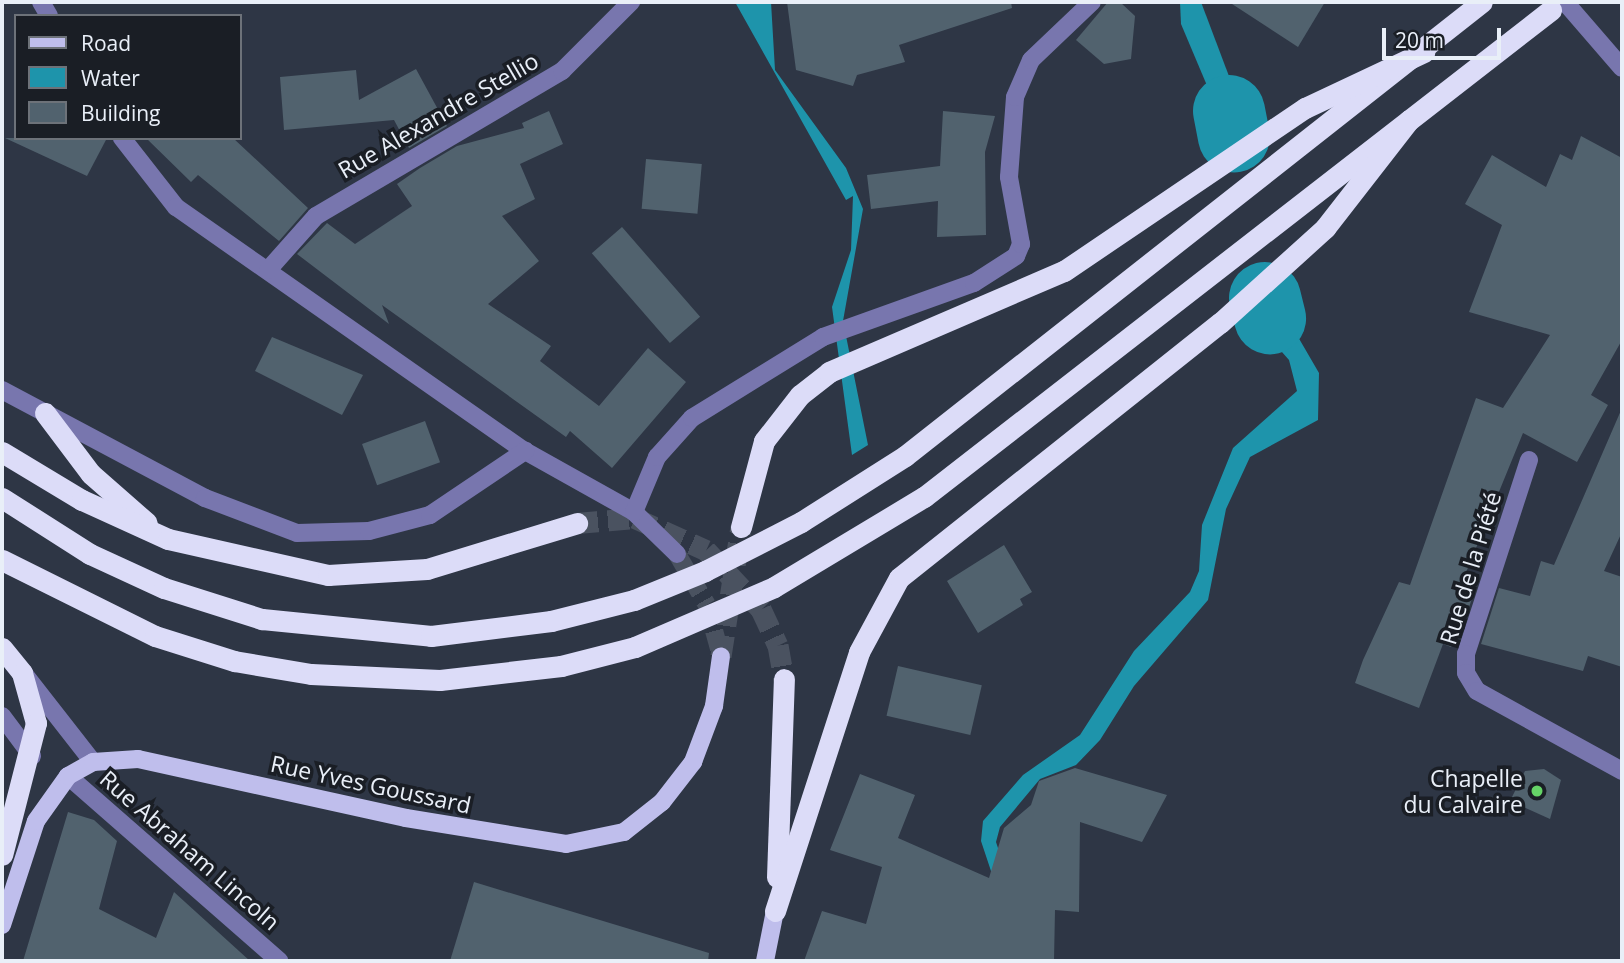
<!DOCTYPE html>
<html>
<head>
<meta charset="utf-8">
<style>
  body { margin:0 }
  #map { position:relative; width:1624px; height:963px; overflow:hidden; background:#2e3645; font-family:"Open Sans",sans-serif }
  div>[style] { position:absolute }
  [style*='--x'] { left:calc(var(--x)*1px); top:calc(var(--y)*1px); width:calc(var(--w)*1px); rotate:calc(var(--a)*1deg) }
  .water>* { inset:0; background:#1e94ab }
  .river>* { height:72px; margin:-36px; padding:0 36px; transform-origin:36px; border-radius:36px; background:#1e94ab }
  .building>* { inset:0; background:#51626e; transform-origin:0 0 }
  .minor-tunnel>* { height:18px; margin-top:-9px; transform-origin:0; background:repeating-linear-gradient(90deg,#4a5260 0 18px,transparent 0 27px) }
  .highway-tunnel>* { height:21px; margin-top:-10.5px; transform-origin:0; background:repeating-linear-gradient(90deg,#4a5260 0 21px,transparent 0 31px) }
  .minor>* { height:18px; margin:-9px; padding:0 9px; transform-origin:9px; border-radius:9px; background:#7876ae }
  .major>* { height:18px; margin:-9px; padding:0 9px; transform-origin:9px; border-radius:9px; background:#bfbeec }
  .highway>* { height:21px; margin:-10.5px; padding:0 10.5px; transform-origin:10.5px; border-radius:10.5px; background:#dcdcf8 }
  .highway-bridge>* { height:21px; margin:-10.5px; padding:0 10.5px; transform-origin:10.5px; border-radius:10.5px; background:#dcdcf8 }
  .dots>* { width:19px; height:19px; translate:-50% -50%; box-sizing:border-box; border:4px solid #1a1e25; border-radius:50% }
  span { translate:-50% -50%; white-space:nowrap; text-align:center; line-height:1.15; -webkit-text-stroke:7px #1a1e25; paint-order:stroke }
  .street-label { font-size:23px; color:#e9eff8 }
  .poi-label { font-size:23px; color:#e9eff8 }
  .right { translate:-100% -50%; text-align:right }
  .frame { position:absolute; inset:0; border:4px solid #e9eff8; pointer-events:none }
  .legend { position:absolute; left:14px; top:14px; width:228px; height:126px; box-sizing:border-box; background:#1a1e25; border:2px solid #6d7279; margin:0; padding:9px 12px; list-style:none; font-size:21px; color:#e9eff8 }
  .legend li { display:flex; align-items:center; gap:14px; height:35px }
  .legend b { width:35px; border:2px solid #6d7279 }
  .scale { position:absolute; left:1382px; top:28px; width:119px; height:32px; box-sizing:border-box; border:4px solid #e9eff8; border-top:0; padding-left:9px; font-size:21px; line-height:24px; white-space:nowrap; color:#e9eff8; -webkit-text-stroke:5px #1a1e25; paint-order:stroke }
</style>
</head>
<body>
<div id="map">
  <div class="water">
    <div style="clip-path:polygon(735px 2px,771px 2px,775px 70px,846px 168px,863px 209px,843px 321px,868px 445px,852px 455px,832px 307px,851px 250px,853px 196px,846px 200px)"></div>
    <div style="clip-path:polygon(1201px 2px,1241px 108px,1219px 114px,1181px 24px,1180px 2px)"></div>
    <div style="clip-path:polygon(1283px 311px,1319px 373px,1318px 420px,1250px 457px,1226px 509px,1208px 600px,1134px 686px,1100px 740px,1076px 765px,1040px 779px,1000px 827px,996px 842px,1015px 899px,1011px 961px,1000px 961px,1009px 925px,981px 841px,983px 821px,1023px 775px,1080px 735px,1134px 651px,1190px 592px,1199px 571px,1202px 525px,1233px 448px,1297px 391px,1289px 360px,1259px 326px)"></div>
  </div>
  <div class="river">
    <div style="--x:1229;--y:111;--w:26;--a:79"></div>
    <div style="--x:1265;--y:298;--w:21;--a:76"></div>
  </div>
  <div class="building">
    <div style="clip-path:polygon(787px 2px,1011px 2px,1012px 8px,899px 45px,905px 62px,857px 75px,853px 86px,796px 70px)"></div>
    <div style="clip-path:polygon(1108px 2px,1120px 2px,1135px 16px,1131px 59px,1104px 64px,1076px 40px)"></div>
    <div style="clip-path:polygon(1229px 2px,1325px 2px,1298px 47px)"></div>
    <div style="clip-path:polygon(416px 69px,447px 126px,409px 148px,394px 120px,284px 130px,280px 77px,356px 70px,359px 100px)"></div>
    <div style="clip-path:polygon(549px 111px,563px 144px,520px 164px,535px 199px,502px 216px,539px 261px,488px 304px,551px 346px,540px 361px,599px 406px,648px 348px,686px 382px,612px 468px,570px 431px,566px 437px,382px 305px,389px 324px,297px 254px,327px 223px,355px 244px,412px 206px,397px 184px,420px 168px,457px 146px,524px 128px,522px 123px)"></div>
    <div style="clip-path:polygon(943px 111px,995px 116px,985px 152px,986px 235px,937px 237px,938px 201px,871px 209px,867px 175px,940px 166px)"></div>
    <div style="clip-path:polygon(1581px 136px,1622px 158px,1622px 340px,1591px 395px,1608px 405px,1577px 462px,1523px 433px,1465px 575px,1478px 580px,1459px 638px,1451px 647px,1443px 644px,1419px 708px,1355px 683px,1363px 660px,1399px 582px,1410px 585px,1476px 398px,1503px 408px,1550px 335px,1469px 312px,1502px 225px,1465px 204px,1492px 155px,1546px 187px,1560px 154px,1572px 160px)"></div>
    <div style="clip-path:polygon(5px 138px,107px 138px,87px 176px)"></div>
    <div style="clip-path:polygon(146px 138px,233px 138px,308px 208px,279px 241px,198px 175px,191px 182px)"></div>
    <div style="left:646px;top:159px;width:56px;height:50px;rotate:5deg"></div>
    <div style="left:622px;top:227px;width:119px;height:40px;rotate:49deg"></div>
    <div style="clip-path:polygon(272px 337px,363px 375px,342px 415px,255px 371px)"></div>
    <div style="clip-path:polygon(1622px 408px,1622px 532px,1604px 571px,1622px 577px,1622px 667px,1588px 656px,1583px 671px,1481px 644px,1499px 588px,1530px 596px,1541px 561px,1554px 565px)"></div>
    <div style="left:425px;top:421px;width:44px;height:67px;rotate:70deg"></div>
    <div style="clip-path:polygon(1004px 545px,1032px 592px,1020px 599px,1023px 605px,978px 633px,947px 581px)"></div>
    <div style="left:898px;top:666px;width:86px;height:51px;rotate:13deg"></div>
    <div style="clip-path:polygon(1075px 768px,1167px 795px,1142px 842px,1080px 822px,1079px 912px,1055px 910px,1054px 961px,804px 961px,822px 911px,866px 924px,882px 867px,830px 850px,860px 774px,915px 795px,898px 838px,989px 878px,1004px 828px,1031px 805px,1039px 781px)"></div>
    <div style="clip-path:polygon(1544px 769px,1561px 780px,1550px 819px,1510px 801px,1525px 771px)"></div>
    <div style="clip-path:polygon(68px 812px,94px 820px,117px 841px,99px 909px,156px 938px,174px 892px,250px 961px,23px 961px)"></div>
    <div style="clip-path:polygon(474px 882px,709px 953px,708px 961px,450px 961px)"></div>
  </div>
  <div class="minor-tunnel">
    <div style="--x:677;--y:554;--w:59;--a:59.5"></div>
    <div style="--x:707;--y:605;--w:53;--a:74.6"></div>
  </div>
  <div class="highway-tunnel">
    <div style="--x:577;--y:523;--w:58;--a:-4.9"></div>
    <div style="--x:635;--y:518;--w:78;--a:24.3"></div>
    <div style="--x:706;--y:550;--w:81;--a:47"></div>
    <div style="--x:761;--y:609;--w:40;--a:65"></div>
    <div style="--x:778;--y:645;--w:35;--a:80"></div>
    <div style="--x:721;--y:656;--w:131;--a:-81.2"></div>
  </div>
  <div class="minor">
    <div style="--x:41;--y:2;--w:16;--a:60"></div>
    <div style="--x:1565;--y:2;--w:87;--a:49.2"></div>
    <div style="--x:122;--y:138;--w:88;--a:52"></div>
    <div style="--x:176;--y:207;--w:426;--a:35"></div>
    <div style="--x:525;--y:451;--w:125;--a:29.2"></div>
    <div style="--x:634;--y:512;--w:60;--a:44.3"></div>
    <div style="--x:268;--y:270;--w:72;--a:-48.4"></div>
    <div style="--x:316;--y:216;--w:286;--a:-30.5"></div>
    <div style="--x:562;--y:71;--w:98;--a:-45"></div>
    <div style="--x:2;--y:390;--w:230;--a:28"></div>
    <div style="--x:205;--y:498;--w:98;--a:20.8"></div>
    <div style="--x:297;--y:533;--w:72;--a:-1.6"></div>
    <div style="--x:369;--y:531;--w:63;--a:-14.7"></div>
    <div style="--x:430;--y:515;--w:115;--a:-34"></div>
    <div style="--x:1529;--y:460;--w:204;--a:108"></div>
    <div style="--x:1466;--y:654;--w:19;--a:90"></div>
    <div style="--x:1466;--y:673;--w:21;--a:59"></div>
    <div style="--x:1477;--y:691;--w:166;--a:28.9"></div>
    <div style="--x:634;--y:512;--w:60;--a:-67.3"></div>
    <div style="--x:657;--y:457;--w:52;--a:-48.1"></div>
    <div style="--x:692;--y:418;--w:154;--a:-31.7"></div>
    <div style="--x:823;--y:337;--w:160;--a:-19.7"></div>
    <div style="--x:974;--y:283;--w:50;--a:-32.7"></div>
    <div style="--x:1016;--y:256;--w:13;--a:-67"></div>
    <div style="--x:1021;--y:244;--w:68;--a:-100.2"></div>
    <div style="--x:1009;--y:177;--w:80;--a:-85.7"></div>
    <div style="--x:1015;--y:97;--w:40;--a:-66.6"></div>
    <div style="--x:1031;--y:60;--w:84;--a:-43.6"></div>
    <div style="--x:25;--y:675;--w:110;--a:52"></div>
    <div style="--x:2;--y:716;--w:50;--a:53.1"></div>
    <div style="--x:68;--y:776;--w:281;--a:41.2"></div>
  </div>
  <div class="major">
    <div style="--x:2;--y:925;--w:109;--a:-71.9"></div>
    <div style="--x:36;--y:821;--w:55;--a:-54.6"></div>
    <div style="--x:68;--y:776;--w:29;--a:-29"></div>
    <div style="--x:93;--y:762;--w:45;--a:-3.8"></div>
    <div style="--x:138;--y:759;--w:274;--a:12.4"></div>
    <div style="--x:406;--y:818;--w:162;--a:9.2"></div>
    <div style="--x:566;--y:844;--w:59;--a:-11.7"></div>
    <div style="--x:624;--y:832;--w:48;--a:-38.3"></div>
    <div style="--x:662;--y:802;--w:51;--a:-52.2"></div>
    <div style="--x:693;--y:762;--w:60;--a:-69.4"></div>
    <div style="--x:714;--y:706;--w:50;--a:-82"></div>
    <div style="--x:765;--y:961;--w:51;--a:-78.7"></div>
  </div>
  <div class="highway">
    <div style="--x:45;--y:413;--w:76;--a:53"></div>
    <div style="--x:91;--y:474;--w:74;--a:41.2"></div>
    <div style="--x:2;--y:452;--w:93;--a:31"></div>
    <div style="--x:82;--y:500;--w:94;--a:24.4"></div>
    <div style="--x:168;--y:539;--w:164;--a:12.7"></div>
    <div style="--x:328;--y:575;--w:99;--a:-3.5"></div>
    <div style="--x:427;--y:569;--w:157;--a:-17"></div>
    <div style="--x:905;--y:456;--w:734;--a:-38.2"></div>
    <div style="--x:924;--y:497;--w:794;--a:-37.84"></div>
    <div style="--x:2;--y:498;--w:104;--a:32.5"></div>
    <div style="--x:90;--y:554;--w:81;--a:24.7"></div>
    <div style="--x:164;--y:588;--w:103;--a:17.6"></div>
    <div style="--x:262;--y:619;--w:170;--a:5.7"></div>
    <div style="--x:431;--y:636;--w:121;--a:-7.1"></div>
    <div style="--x:741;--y:527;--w:89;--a:-75"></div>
    <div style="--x:764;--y:441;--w:58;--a:-52"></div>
    <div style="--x:800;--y:395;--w:37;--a:-38"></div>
    <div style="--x:829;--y:372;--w:256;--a:-23.3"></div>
    <div style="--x:1064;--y:271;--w:291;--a:-34.1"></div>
    <div style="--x:1305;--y:108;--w:132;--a:-25.2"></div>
    <div style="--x:2;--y:560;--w:171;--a:26.4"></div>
    <div style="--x:155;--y:636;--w:83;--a:17.6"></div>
    <div style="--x:234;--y:661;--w:78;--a:9.6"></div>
    <div style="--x:311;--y:674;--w:129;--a:2.7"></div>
    <div style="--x:440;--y:680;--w:122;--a:-6.6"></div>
    <div style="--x:2;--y:648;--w:32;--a:51"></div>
    <div style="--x:22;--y:673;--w:52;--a:74.4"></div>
    <div style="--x:36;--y:723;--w:136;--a:104.4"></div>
    <div style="--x:777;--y:877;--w:198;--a:-88"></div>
    <div style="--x:775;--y:911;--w:272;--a:-72"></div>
    <div style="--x:859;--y:652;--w:84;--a:-61.6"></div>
    <div style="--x:899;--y:578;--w:410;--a:-38.5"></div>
    <div style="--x:1220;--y:323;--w:142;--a:-42.1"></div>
    <div style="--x:1325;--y:228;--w:137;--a:-52.1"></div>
  </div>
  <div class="highway-bridge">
    <div style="--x:551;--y:621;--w:86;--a:-14.2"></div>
    <div style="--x:634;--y:600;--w:77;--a:-22.2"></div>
    <div style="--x:705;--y:571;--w:108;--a:-27"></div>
    <div style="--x:801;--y:522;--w:123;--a:-32.4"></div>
    <div style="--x:561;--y:666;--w:76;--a:-14.4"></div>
    <div style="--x:635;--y:647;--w:151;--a:-23.3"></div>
    <div style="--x:774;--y:587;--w:175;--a:-31"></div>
  </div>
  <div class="dots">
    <div style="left:1537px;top:791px;background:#65d467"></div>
  </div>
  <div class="street-label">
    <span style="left:438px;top:115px;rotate:-30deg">Rue Alexandre Stellio</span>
    <span style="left:1470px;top:568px;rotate:-73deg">Rue de la Piété</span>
    <span style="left:371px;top:784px;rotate:12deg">Rue Yves Goussard</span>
    <span style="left:190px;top:850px;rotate:41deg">Rue Abraham Lincoln</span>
  </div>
  <div class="poi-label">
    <span class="right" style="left:1523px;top:791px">Chapelle<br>du Calvaire</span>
  </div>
  <div class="frame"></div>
  <ul class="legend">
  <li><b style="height:9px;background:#bfbeec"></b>Road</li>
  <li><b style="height:19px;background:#1e94ab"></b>Water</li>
  <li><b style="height:19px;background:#51626e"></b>Building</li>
  </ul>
  <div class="scale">20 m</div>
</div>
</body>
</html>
